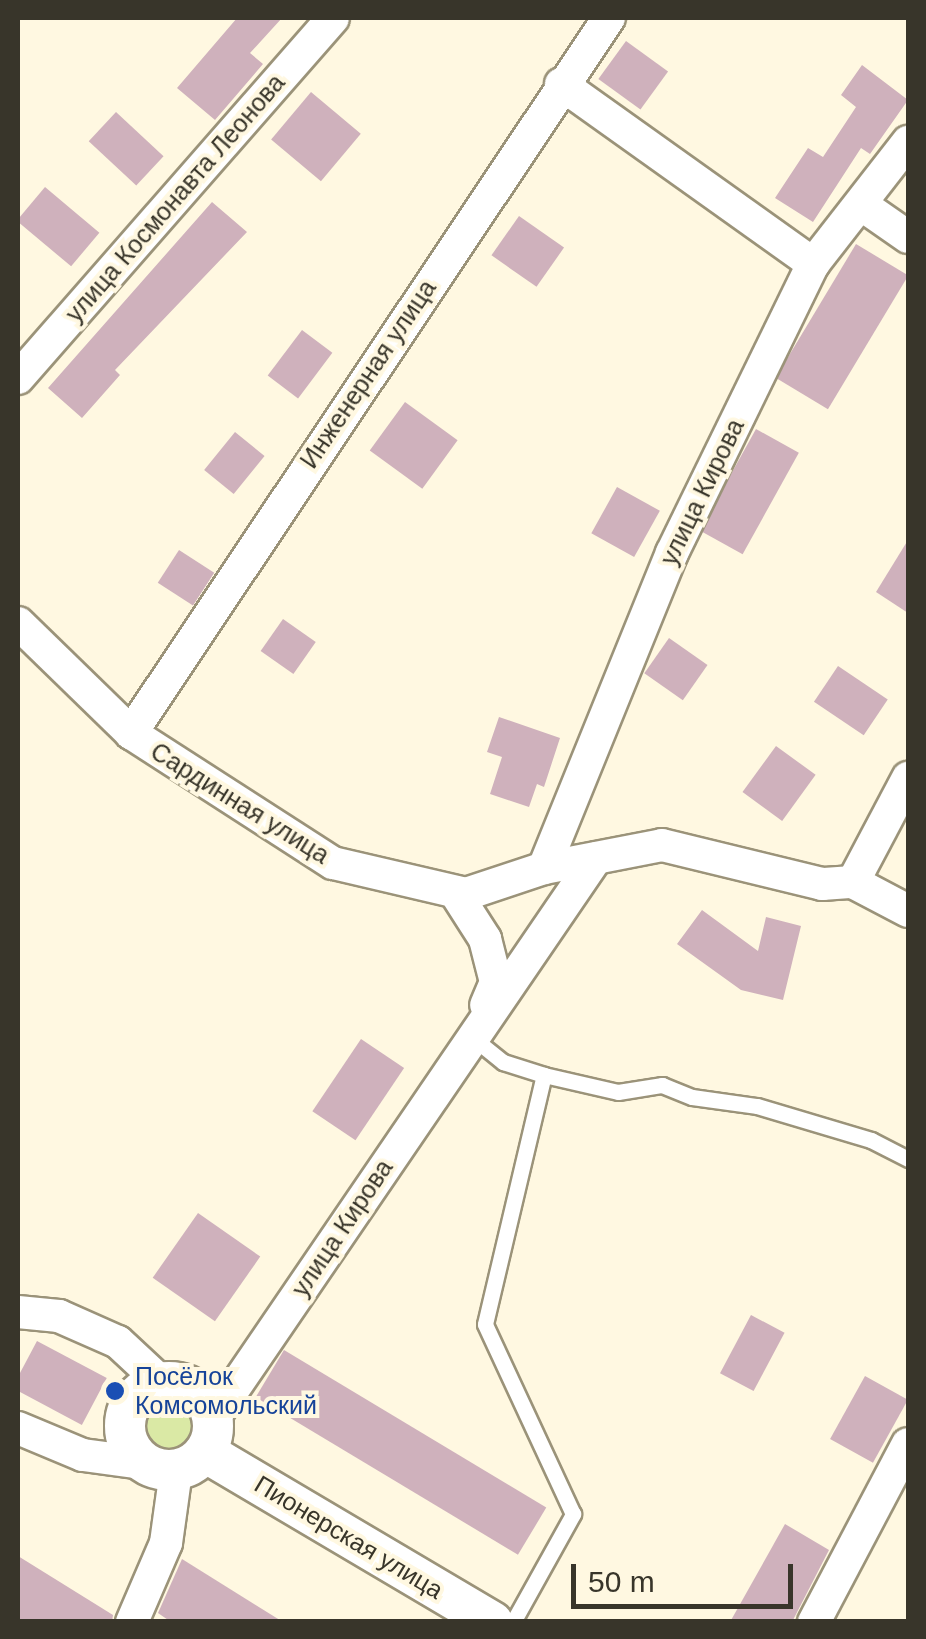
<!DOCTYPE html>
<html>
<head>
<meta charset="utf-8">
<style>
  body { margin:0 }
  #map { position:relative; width:926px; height:1639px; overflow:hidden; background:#fff8e1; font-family:Helvetica,sans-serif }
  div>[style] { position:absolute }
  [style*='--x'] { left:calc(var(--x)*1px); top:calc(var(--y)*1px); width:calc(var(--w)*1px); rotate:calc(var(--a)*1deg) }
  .green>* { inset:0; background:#dae9a5 }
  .round { border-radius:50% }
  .building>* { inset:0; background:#cfb1bc; transform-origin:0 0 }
  .roads { filter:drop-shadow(2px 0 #9b9379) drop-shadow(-2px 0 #9b9379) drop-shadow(0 2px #9b9379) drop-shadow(0 -2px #9b9379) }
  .service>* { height:15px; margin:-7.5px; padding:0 7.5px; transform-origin:7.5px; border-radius:7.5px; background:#fff }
  .minor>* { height:32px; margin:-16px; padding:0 16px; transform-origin:16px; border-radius:16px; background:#fff }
  .tertiary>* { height:40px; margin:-20px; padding:0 20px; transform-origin:20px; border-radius:20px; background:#fff }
  .tertiary>.ring { margin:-20px; padding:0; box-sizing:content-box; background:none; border:40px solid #fff; border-radius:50% }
  .dots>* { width:28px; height:28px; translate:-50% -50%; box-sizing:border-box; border:5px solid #fff8e1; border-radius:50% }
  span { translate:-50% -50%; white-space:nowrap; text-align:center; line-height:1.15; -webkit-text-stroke:8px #fff8e1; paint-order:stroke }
  .street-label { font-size:25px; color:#38352a }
  .transit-label { font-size:25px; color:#164399 }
  .left { translate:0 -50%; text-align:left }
  .frame { position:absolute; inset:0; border:20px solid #38352a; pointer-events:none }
  .scale { position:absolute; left:571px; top:1564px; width:222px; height:45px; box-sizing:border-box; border:5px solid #38352a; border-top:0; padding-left:12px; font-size:30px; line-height:35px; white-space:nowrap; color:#38352a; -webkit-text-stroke:8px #fff8e1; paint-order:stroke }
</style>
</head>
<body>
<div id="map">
  <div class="green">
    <div class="round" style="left:142px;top:1399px;width:54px;height:54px"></div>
  </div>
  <div class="building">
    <div style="clip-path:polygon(237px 18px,282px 18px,250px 53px,263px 64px,215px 120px,177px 88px)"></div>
    <div style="left:626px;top:41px;width:52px;height:47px;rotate:36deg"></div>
    <div style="clip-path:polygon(862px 65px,908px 100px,870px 154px,861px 148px,813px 222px,775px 198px,808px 148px,823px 157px,856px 107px,841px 95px)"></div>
    <div style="left:311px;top:92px;width:65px;height:62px;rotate:40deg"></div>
    <div style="left:116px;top:112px;width:65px;height:40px;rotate:43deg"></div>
    <div style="left:45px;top:187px;width:71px;height:44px;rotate:40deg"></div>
    <div style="clip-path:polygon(212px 202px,247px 232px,115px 370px,120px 375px,82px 418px,48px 388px)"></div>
    <div style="left:519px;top:216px;width:55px;height:48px;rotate:35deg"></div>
    <div style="left:856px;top:244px;width:61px;height:156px;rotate:31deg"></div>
    <div style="left:302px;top:330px;width:38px;height:57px;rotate:37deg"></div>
    <div style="left:405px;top:402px;width:65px;height:60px;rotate:36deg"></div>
    <div style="left:756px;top:429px;width:49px;height:116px;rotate:29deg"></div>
    <div style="left:235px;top:432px;width:38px;height:49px;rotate:39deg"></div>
    <div style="left:617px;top:487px;width:49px;height:53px;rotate:29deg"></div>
    <div style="clip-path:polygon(908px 540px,908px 613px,876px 592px)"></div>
    <div style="left:179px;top:550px;width:42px;height:39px;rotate:33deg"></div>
    <div style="left:283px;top:619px;width:40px;height:39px;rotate:35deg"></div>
    <div style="left:669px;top:638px;width:47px;height:43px;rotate:35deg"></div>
    <div style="left:838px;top:666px;width:60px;height:43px;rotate:34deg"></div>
    <div style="clip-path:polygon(499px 717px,560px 738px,544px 787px,537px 784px,529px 807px,490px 794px,502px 757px,487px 752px)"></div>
    <div style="left:776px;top:746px;width:49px;height:57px;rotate:36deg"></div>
    <div style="clip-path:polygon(702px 910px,758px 951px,766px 917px,801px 926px,783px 1000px,741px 990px,677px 944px)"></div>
    <div style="left:361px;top:1039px;width:52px;height:87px;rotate:34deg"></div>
    <div style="left:198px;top:1213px;width:76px;height:79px;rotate:35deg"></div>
    <div style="left:751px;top:1315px;width:38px;height:66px;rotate:28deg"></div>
    <div style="left:37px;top:1341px;width:79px;height:53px;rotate:28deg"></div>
    <div style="left:284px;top:1350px;width:306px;height:55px;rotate:31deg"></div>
    <div style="left:865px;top:1376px;width:49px;height:72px;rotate:29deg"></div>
    <div style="clip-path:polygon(785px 1524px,829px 1550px,792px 1622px,730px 1622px)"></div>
    <div style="clip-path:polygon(18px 1556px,113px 1615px,112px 1622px,18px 1622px)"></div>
    <div style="clip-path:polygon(182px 1559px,283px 1622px,171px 1622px,158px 1613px)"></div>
  </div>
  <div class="roads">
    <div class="service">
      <div style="--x:472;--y:1037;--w:40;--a:39"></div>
      <div style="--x:503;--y:1062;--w:43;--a:17.6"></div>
      <div style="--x:544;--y:1075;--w:76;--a:12.9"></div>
      <div style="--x:618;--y:1092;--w:45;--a:-9"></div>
      <div style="--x:662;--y:1085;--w:32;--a:22"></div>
      <div style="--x:692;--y:1097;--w:66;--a:7.9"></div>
      <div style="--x:757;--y:1106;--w:119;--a:16.6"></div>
      <div style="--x:871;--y:1140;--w:42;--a:27.2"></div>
      <div style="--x:513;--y:1622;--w:124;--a:-60.9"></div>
      <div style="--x:573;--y:1514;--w:209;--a:-114.9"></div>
      <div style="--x:485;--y:1324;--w:256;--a:-76.7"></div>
    </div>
    <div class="minor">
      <div style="--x:561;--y:84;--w:310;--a:35.5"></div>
      <div style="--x:862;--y:205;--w:56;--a:34.8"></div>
      <div style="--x:18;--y:378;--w:478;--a:-48.8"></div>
      <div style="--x:18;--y:623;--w:158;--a:44.2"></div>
      <div style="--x:131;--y:733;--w:240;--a:32.8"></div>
      <div style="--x:333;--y:863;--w:137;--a:13.1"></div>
      <div style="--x:466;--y:894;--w:82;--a:-18.4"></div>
      <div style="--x:544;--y:868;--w:120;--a:-11"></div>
      <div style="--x:662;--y:845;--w:165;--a:13.7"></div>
      <div style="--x:822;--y:884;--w:31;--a:-4"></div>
      <div style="--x:853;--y:882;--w:62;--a:27.8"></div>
      <div style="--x:131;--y:733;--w:860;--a:-56.24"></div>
      <div style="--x:544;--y:868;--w:340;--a:-67.9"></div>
      <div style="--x:672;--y:553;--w:322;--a:-64"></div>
      <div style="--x:813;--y:264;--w:155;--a:-52.1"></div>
      <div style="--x:853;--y:882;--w:118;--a:-62.1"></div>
      <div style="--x:455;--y:892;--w:56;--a:57.4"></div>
      <div style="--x:485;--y:939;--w:44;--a:75.7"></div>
      <div style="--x:496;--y:982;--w:25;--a:113"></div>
      <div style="--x:18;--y:1312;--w:41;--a:5.6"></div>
      <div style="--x:59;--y:1316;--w:64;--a:23.8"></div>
      <div style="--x:118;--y:1342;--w:59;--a:42.9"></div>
      <div style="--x:213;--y:1419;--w:679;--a:-55.68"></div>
      <div style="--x:18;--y:1428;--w:70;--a:22.6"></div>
      <div style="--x:83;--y:1455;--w:61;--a:7.6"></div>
      <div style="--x:132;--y:1622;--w:86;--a:-66.7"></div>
      <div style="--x:166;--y:1543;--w:73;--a:-82.1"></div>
      <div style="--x:814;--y:1622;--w:201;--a:-62.2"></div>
    </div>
    <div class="tertiary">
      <div class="ring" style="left:125px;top:1382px;width:48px;height:48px"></div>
      <div style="--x:205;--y:1452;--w:334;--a:30.6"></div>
    </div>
  </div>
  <div class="dots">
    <div style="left:115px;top:1391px;background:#1a4fb4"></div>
  </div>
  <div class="street-label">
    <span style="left:175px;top:198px;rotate:-49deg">улица Космонавта Леонова</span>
    <span style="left:368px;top:374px;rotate:-56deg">Инженерная улица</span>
    <span style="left:702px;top:492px;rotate:-64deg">улица Кирова</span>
    <span style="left:240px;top:803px;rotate:32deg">Сардинная улица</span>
    <span style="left:342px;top:1228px;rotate:-56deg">улица Кирова</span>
    <span style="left:349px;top:1537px;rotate:31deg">Пионерская улица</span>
  </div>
  <div class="transit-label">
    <span class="left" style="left:135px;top:1391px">Посёлок<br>Комсомольский</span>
  </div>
  <div class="frame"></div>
  <div class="scale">50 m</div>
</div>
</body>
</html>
